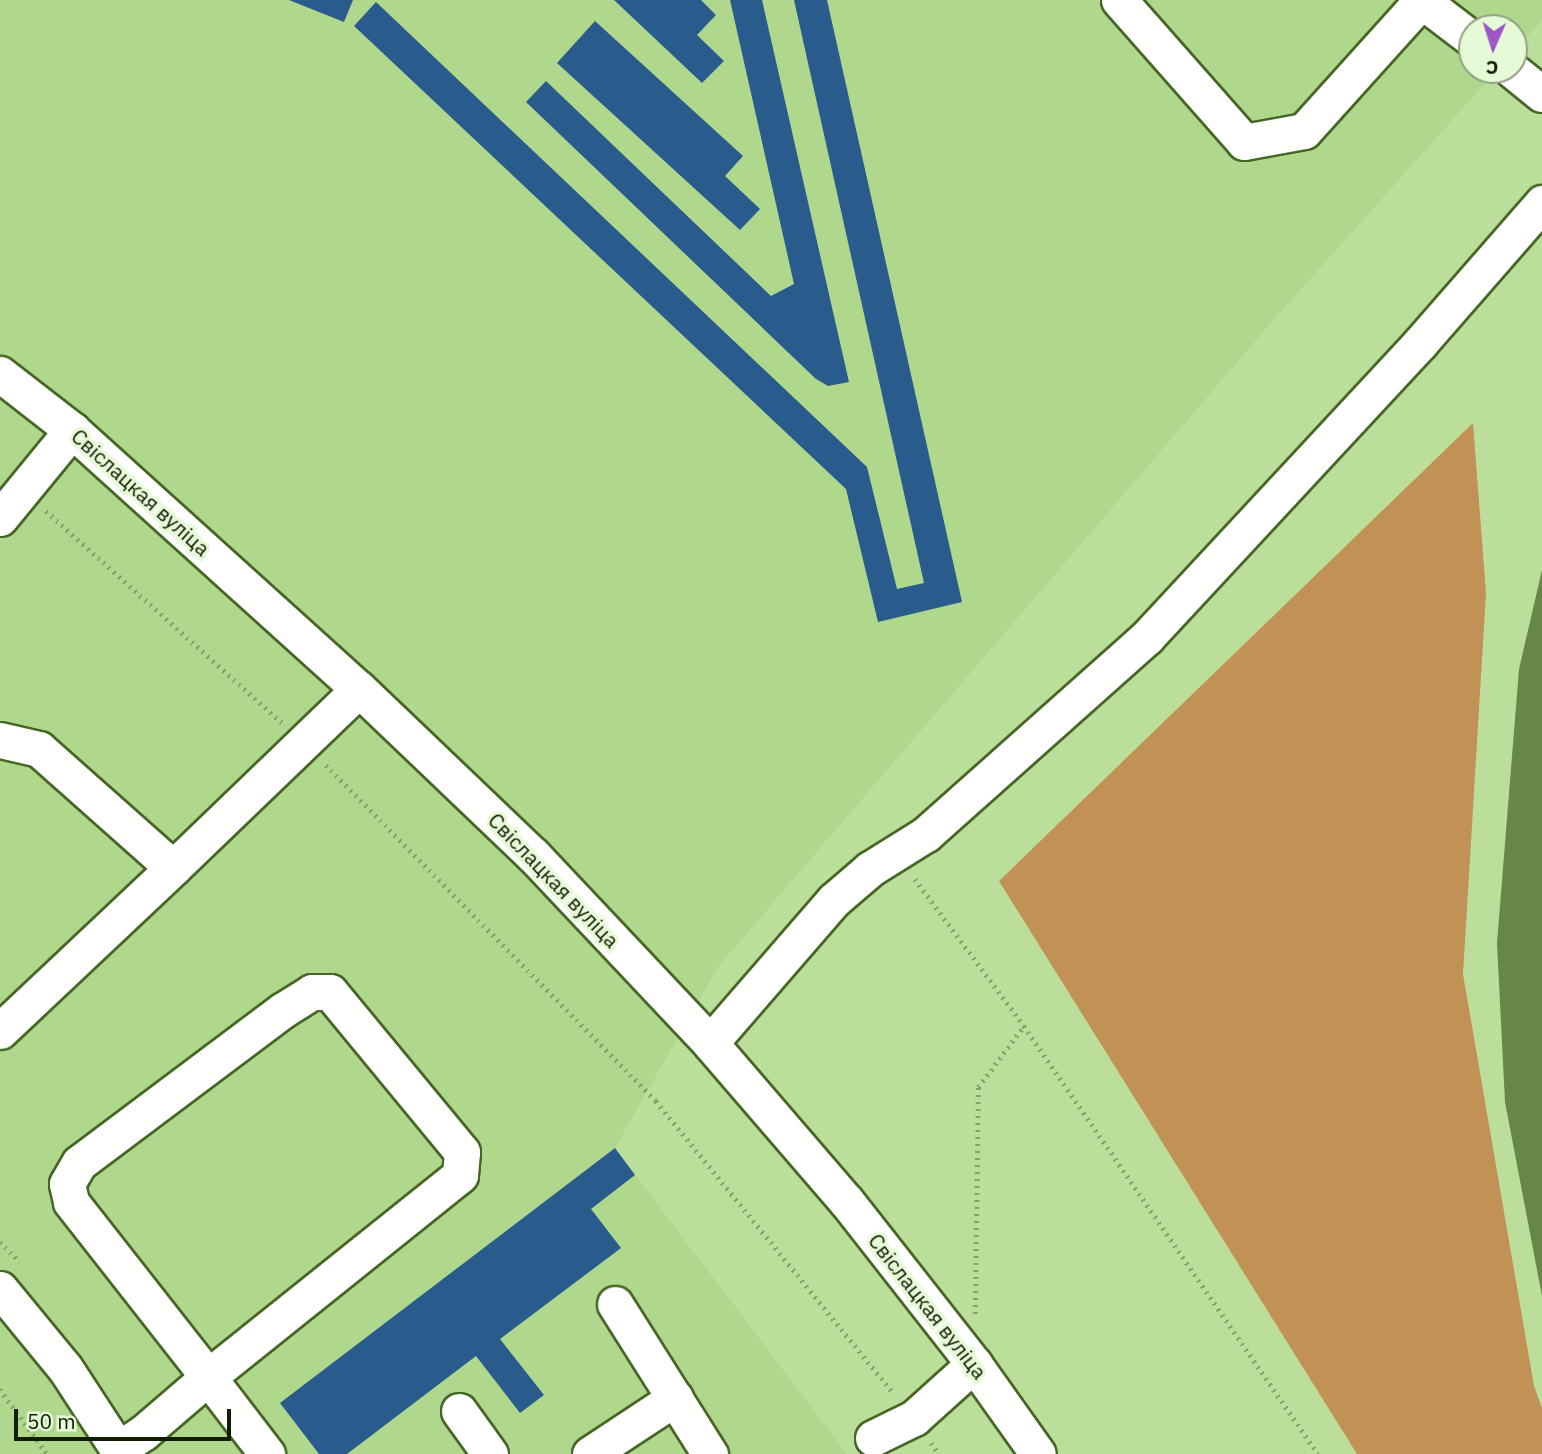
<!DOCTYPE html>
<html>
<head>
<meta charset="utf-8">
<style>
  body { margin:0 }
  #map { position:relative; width:1542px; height:1454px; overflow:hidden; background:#bbdf9b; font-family:"IBM Plex Sans",sans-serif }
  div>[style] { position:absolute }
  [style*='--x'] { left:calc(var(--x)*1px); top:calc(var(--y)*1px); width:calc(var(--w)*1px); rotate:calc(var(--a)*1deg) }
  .built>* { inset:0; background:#b0d88d }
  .forest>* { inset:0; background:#c29155 }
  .water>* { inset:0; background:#668747 }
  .building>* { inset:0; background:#2a5b8d }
  .path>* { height:4.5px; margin-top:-2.25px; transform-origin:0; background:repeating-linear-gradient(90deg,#85a26b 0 2px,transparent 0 7px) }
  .roads { filter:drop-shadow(2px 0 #476626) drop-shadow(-2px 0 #476626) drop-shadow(0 2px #476626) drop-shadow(0 -2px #476626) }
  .minor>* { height:35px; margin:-17.5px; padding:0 17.5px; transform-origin:17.5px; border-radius:17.5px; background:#fff }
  span { translate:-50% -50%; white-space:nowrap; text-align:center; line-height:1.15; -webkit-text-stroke:7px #e7fad8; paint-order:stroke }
  .street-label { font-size:21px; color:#101c03 }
  .north { position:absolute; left:1458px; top:14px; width:70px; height:70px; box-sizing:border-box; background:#e7fad8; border:2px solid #91a183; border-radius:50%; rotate:183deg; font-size:19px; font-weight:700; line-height:28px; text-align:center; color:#101c03 }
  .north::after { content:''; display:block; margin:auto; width:24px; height:32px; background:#9e56c9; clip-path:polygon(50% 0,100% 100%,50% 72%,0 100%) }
  .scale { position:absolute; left:14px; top:1409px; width:217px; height:32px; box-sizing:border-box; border:4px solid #101c03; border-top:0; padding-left:9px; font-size:21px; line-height:24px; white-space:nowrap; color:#101c03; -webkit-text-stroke:5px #e7fad8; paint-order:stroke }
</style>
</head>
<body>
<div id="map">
  <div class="built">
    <div style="clip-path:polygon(0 0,1542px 0,1542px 20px,1514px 51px,1514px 28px,1472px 28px,1472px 70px,1497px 70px,1270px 324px,718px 967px,615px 1148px,847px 1454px,0 1454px)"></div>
  </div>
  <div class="forest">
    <div style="clip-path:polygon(1473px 423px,1486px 593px,1463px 974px,1534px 1386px,1542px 1408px,1542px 1454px,1357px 1454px,999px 881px)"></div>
  </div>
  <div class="water">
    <div style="clip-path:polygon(1542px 570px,1542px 1296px,1505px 1102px,1497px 943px,1519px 669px)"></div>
  </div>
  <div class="building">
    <div style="clip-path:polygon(289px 0,353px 0,344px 22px)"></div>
    <div style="clip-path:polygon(614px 0,701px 0,716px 15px,697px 35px,724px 61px,702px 83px)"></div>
    <div style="clip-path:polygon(730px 0,762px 0,849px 382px,828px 386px,816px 379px,526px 102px,546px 81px,771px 296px,794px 284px)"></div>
    <div style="clip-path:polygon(794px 0,827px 0,962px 602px,878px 622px,846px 489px,354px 26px,376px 2px,867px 467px,897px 589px,924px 583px)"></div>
    <div style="clip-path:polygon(595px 21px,743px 156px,725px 176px,760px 209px,740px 230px,557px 63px)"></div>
    <div style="clip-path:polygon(615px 1148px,635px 1175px,591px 1209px,621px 1248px,500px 1339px,544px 1395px,520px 1413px,476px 1356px,347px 1454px,319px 1454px,280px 1403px)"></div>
  </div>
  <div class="path">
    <div style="--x:46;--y:511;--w:317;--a:41.9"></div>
    <div style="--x:326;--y:765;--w:471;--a:45.5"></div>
    <div style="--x:656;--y:1101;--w:377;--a:50.9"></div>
    <div style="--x:915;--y:879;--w:183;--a:53.4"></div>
    <div style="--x:1024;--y:1026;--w:519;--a:55.51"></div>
    <div style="--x:0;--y:1242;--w:28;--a:45"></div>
    <div style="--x:975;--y:1314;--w:227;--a:-89.2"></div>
    <div style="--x:978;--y:1087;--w:76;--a:-53"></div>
    <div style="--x:0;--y:1389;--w:80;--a:54.1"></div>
    <div style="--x:931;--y:1443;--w:14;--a:54"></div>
  </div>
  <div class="roads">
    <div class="minor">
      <div style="--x:1119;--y:0;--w:189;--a:48.6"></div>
      <div style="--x:1244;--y:142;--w:61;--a:-10.4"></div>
      <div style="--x:1304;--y:131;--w:176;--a:-48"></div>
      <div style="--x:1421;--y:0;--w:64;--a:37.4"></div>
      <div style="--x:1512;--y:70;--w:38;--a:39"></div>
      <div style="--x:0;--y:374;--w:91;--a:37.9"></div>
      <div style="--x:72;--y:430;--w:387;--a:42.1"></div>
      <div style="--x:359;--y:689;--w:240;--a:43.7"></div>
      <div style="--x:533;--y:855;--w:258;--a:46.7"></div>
      <div style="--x:710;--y:1043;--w:210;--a:49.3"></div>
      <div style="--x:847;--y:1202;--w:206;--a:51.9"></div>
      <div style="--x:974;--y:1364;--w:110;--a:54.6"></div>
      <div style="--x:0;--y:518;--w:114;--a:-50.7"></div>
      <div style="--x:0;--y:740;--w:40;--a:13"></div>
      <div style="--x:39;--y:749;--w:179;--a:41.6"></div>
      <div style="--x:173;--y:868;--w:258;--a:-43.9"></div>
      <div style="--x:0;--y:1031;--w:238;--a:-43.3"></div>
      <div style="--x:710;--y:1043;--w:189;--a:-49.1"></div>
      <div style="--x:834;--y:900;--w:48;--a:-40.7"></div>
      <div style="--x:870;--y:869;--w:66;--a:-32"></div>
      <div style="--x:926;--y:834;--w:296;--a:-41.7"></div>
      <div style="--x:1147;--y:637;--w:401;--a:-47.1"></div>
      <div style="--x:1420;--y:343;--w:186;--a:-48.9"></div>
      <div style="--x:0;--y:1289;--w:102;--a:50.6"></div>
      <div style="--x:65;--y:1368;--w:103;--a:56.9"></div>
      <div style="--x:615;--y:1304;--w:178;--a:57.7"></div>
      <div style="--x:459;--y:1411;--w:53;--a:54.2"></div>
      <div style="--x:873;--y:1438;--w:46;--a:-26"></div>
      <div style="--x:914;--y:1418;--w:81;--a:-42"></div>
      <div style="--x:119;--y:1449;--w:29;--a:-34"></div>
      <div style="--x:143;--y:1433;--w:86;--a:-40.7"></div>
      <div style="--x:208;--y:1377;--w:323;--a:-38.7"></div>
      <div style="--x:460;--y:1175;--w:23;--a:-85"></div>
      <div style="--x:462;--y:1152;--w:207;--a:-129.5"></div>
      <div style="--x:330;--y:992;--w:18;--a:180"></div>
      <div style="--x:312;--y:992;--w:34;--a:148"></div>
      <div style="--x:283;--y:1010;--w:255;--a:143.1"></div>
      <div style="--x:79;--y:1163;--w:24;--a:120"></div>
      <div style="--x:67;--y:1184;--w:18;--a:77"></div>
      <div style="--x:71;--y:1202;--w:222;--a:51.9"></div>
      <div style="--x:208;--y:1377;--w:97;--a:52.5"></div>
      <div style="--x:590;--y:1454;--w:102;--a:-33.4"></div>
    </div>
  </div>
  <div class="street-label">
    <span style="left:141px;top:492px;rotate:42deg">Свіслацкая вуліца</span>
    <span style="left:554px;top:880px;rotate:46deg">Свіслацкая вуліца</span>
    <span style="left:928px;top:1306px;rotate:52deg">Свіслацкая вуліца</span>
  </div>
  <div class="north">С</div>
  <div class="scale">50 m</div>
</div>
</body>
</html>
